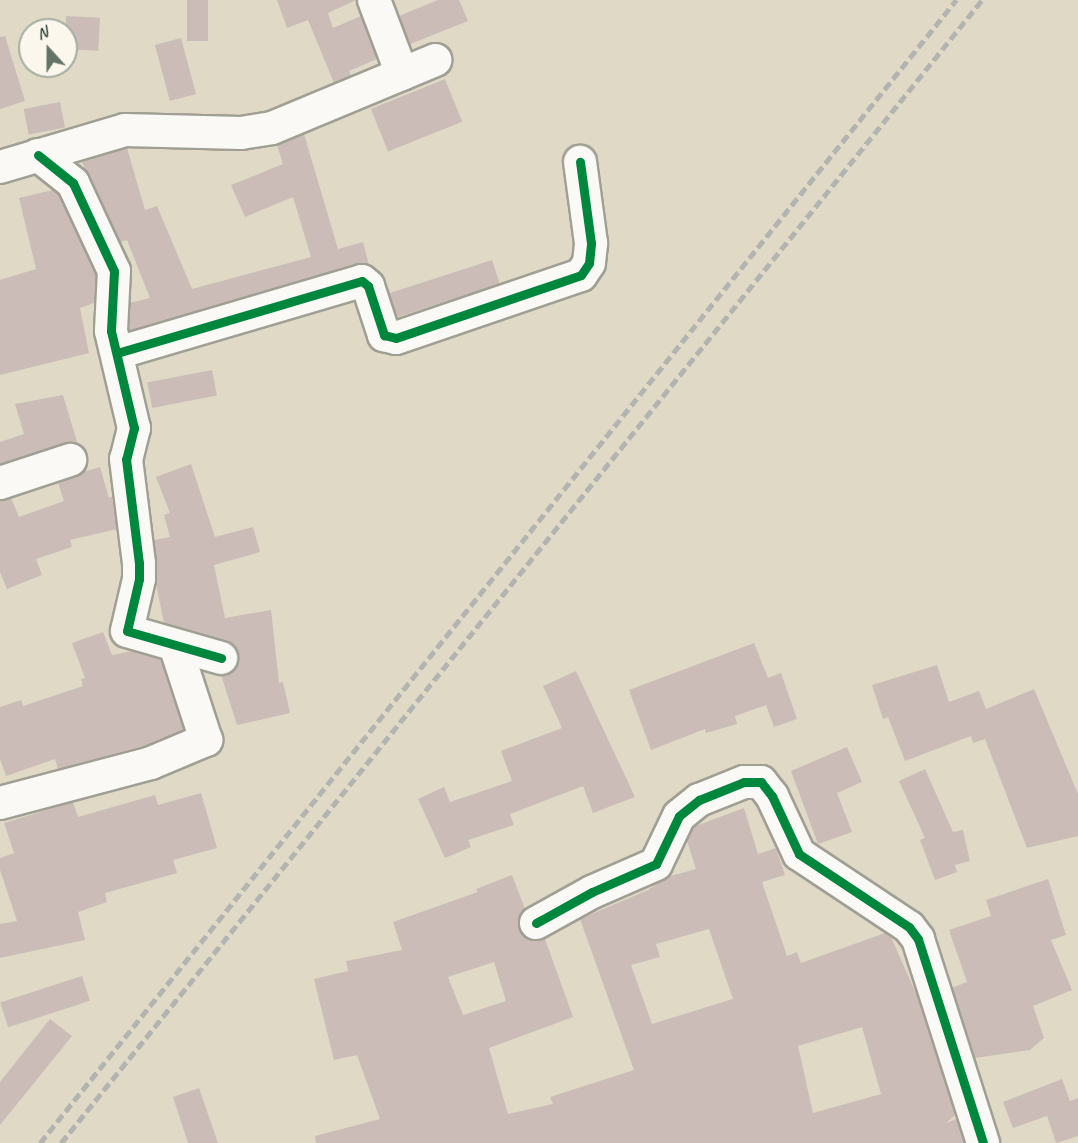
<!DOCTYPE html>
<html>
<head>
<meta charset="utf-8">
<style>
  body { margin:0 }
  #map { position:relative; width:1078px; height:1143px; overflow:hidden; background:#e0d9c6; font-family:Caveat,sans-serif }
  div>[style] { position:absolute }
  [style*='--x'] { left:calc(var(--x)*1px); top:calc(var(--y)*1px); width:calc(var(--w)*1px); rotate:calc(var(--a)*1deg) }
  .building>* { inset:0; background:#cbbcb8; transform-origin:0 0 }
  .roads { filter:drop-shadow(2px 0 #9f9f93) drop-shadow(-2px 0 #9f9f93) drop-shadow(0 2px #9f9f93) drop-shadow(0 -2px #9f9f93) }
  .minor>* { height:32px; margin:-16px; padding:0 16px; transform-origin:16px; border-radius:16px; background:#faf9f6 }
  .rail>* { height:4.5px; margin-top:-2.25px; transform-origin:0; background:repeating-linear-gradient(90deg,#b1b4b0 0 9px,transparent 0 13.5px) }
  .cycleway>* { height:9px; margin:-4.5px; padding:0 4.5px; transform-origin:4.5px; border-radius:4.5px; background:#00873e }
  span { translate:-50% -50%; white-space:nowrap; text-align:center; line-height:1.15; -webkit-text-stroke:5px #fbf7ec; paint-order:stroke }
  .north { position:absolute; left:18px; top:18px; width:60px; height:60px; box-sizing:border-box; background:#fbf7ec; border:2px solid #a3ada2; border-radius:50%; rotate:339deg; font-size:16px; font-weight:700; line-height:24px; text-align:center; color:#1f3d34 }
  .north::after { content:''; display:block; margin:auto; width:21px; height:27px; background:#637467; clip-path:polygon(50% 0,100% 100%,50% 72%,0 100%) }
</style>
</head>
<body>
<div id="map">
  <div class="building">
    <div style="left:187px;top:0;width:21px;height:41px"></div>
    <div style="clip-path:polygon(277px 0,356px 0,328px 13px,333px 28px,361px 16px,377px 59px,349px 71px,351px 76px,334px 83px,308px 20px,287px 28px)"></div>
    <div style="clip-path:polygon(438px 0,459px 0,468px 21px,410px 44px,399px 16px)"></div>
    <div style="left:66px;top:16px;width:34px;height:33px;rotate:3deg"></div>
    <div style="clip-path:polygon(5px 36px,25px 101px,0 109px,0 37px)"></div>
    <div style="left:181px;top:38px;width:58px;height:27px;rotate:75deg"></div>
    <div style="left:445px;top:79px;width:46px;height:80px;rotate:68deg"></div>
    <div style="left:60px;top:102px;width:26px;height:37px;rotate:79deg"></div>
    <div style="clip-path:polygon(304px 134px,338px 249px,363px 242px,369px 265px,357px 264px,129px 331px,130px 303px,150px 298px,127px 240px,120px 242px,82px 162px,127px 148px,145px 210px,157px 206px,192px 289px,311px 257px,293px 197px,245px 217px,231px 185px,283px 164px,277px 145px)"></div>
    <div style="clip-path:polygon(53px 190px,58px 194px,96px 275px,94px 303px,80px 308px,89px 353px,0 375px,0 280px,36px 269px,19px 198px)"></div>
    <div style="left:492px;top:260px;width:25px;height:108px;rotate:72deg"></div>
    <div style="left:212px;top:370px;width:26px;height:66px;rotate:79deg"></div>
    <div style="clip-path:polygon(63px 395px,78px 445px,64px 443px,0 464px,0 442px,24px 434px,15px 404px)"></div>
    <div style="clip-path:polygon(191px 464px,215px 537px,253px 527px,260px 552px,214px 565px,225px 618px,271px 610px,279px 683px,283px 682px,290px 713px,237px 725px,221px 675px,233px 671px,238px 664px,234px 646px,164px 623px,156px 584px,154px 540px,170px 537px,164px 515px,170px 513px,156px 477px)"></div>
    <div style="clip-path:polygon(100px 467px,109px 498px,112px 497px,117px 529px,70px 540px,72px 547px,36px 559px,42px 575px,7px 589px,0 572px,0 500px,11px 498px,19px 517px,64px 501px,58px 483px,76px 477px,86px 468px,87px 471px)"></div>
    <div style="clip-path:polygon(103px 632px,112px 655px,132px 651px,161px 659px,184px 730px,150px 744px,58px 769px,55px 759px,6px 776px,0 759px,0 707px,21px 700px,23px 706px,83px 686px,81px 679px,85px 678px,72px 643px)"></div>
    <div style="clip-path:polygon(754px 643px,768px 678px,781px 673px,797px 719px,774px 727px,766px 705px,735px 716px,737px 724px,706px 733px,705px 729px,651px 750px,629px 690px)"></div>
    <div style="clip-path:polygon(937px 665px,949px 702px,979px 691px,986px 709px,1034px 689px,1078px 794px,1078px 836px,1027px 848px,985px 739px,973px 743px,971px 736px,905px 761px,888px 717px,883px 719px,872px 685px)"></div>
    <div style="clip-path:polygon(576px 671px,635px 797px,593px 813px,583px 786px,510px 814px,514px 825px,468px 840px,471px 847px,445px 858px,418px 799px,444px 787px,450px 802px,512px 781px,501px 751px,562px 728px,543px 686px)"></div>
    <div style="clip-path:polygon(847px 747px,862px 782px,837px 793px,852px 832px,818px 844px,791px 771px)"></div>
    <div style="clip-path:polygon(925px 769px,953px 832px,963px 830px,970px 861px,955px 865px,957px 872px,935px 880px,920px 840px,925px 838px,899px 781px)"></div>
    <div style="clip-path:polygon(201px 793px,217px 848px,173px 860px,177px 873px,105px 893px,107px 902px,78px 912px,85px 940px,0 958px,0 924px,17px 921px,0 870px,0 858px,14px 853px,4px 823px,73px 802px,78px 817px,155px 795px,158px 805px)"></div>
    <div style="clip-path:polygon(evenodd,744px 808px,758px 854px,776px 848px,785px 875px,762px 882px,787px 956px,797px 952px,801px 963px,885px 933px,891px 937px,918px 998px,955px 1115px,946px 1123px,957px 1119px,964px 1143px,316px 1143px,315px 1136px,380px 1119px,357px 1055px,334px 1060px,314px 979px,348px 971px,346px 961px,402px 950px,393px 922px,478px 892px,476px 889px,512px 875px,525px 909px,518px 922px,520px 931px,527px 939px,545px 939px,573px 1017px,489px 1048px,508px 1114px,553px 1104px,550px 1097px,634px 1070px,580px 919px,648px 890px,667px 877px,696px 869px,687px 841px,693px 827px,744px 808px,709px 929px,733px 999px,652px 1024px,631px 965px,660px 957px,656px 944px,709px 929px,744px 808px,494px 962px,506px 1001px,463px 1015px,448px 977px,494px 962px,744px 808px,862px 1027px,881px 1094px,813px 1113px,798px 1046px,862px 1027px)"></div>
    <div style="clip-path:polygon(1048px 879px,1066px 935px,1051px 940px,1072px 990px,1033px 1006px,1044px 1038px,1030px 1050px,975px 1058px,952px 988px,967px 982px,949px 930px,991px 916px,986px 900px)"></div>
    <div style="left:82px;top:976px;width:26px;height:86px;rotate:72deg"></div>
    <div style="clip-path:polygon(50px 1019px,72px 1036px,0 1125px,0 1082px)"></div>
    <div style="clip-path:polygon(1062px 1079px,1070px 1101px,1078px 1098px,1078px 1136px,1056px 1143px,1047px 1116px,1013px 1128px,1003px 1102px)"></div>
    <div style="clip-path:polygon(199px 1088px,218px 1143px,188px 1143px,173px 1097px)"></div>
  </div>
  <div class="roads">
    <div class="minor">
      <div style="--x:374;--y:0;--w:79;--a:69.3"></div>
      <div style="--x:38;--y:155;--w:45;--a:38.7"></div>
      <div style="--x:73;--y:183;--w:97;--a:65"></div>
      <div style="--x:114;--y:271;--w:60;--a:92.9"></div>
      <div style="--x:111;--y:331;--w:100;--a:76.7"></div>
      <div style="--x:134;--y:428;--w:32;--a:104"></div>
      <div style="--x:126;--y:459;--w:105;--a:82.9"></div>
      <div style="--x:139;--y:563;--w:16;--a:90"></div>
      <div style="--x:139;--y:579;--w:53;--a:103"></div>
      <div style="--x:127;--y:631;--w:98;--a:16"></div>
      <div style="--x:0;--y:167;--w:130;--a:-16.5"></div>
      <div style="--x:125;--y:130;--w:116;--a:1.5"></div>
      <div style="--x:241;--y:133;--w:31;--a:-9"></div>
      <div style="--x:272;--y:128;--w:177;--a:-22.6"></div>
      <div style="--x:117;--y:353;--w:255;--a:-16.4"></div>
      <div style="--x:362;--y:281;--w:8;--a:40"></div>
      <div style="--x:368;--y:286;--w:52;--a:71.9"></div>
      <div style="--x:384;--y:335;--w:12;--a:14"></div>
      <div style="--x:396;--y:338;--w:195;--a:-18.8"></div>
      <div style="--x:581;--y:275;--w:14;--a:-56"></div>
      <div style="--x:589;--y:263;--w:20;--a:-84"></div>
      <div style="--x:591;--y:243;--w:82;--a:-97.7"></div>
      <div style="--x:0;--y:483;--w:74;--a:-18.2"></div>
      <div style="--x:0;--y:803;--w:156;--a:-14.8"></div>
      <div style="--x:151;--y:763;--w:60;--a:-22.7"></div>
      <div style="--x:206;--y:740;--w:97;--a:-108.1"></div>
      <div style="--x:536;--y:923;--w:64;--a:-29"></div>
      <div style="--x:592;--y:892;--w:70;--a:-23.6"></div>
      <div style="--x:656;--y:864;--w:53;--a:-64.4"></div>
      <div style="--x:679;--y:816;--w:26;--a:-39"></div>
      <div style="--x:699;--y:800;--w:48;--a:-21.8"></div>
      <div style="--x:744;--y:782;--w:17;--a:0"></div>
      <div style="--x:761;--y:782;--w:18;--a:52"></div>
      <div style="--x:772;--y:796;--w:64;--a:65"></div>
      <div style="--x:799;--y:854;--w:132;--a:33.6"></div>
      <div style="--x:909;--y:927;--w:15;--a:53"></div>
      <div style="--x:918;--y:939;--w:214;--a:72.3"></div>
    </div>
  </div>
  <div class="rail">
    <div style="--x:40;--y:1143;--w:1465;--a:-51.29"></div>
    <div style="--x:61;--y:1143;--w:1468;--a:-51.14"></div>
  </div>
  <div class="cycleway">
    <div style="--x:38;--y:155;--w:45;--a:38.7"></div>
    <div style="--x:73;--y:183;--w:97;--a:65"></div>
    <div style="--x:114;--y:271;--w:60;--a:92.9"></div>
    <div style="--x:111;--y:331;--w:100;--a:76.7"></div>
    <div style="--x:134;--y:428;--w:32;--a:104"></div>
    <div style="--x:126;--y:459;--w:105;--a:82.9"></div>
    <div style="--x:139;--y:563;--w:16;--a:90"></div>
    <div style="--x:139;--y:579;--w:53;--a:103"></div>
    <div style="--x:127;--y:631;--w:98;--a:16"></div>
    <div style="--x:117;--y:353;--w:255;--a:-16.4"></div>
    <div style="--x:362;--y:281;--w:8;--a:40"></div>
    <div style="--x:368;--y:286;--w:52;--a:71.9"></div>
    <div style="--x:384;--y:335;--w:12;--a:14"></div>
    <div style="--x:396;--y:338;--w:195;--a:-18.8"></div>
    <div style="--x:581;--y:275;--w:14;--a:-56"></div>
    <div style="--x:589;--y:263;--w:20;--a:-84"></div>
    <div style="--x:591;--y:243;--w:82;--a:-97.7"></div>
    <div style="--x:536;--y:923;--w:64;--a:-29"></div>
    <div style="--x:592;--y:892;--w:70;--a:-23.6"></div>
    <div style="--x:656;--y:864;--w:53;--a:-64.4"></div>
    <div style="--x:679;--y:816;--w:26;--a:-39"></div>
    <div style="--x:699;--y:800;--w:48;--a:-21.8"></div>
    <div style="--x:744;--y:782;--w:17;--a:0"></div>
    <div style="--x:761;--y:782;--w:18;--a:52"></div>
    <div style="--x:772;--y:796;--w:64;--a:65"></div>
    <div style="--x:799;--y:854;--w:132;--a:33.6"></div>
    <div style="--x:909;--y:927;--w:15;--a:53"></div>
    <div style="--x:918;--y:939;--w:214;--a:72.3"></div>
  </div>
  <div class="north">N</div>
</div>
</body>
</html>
